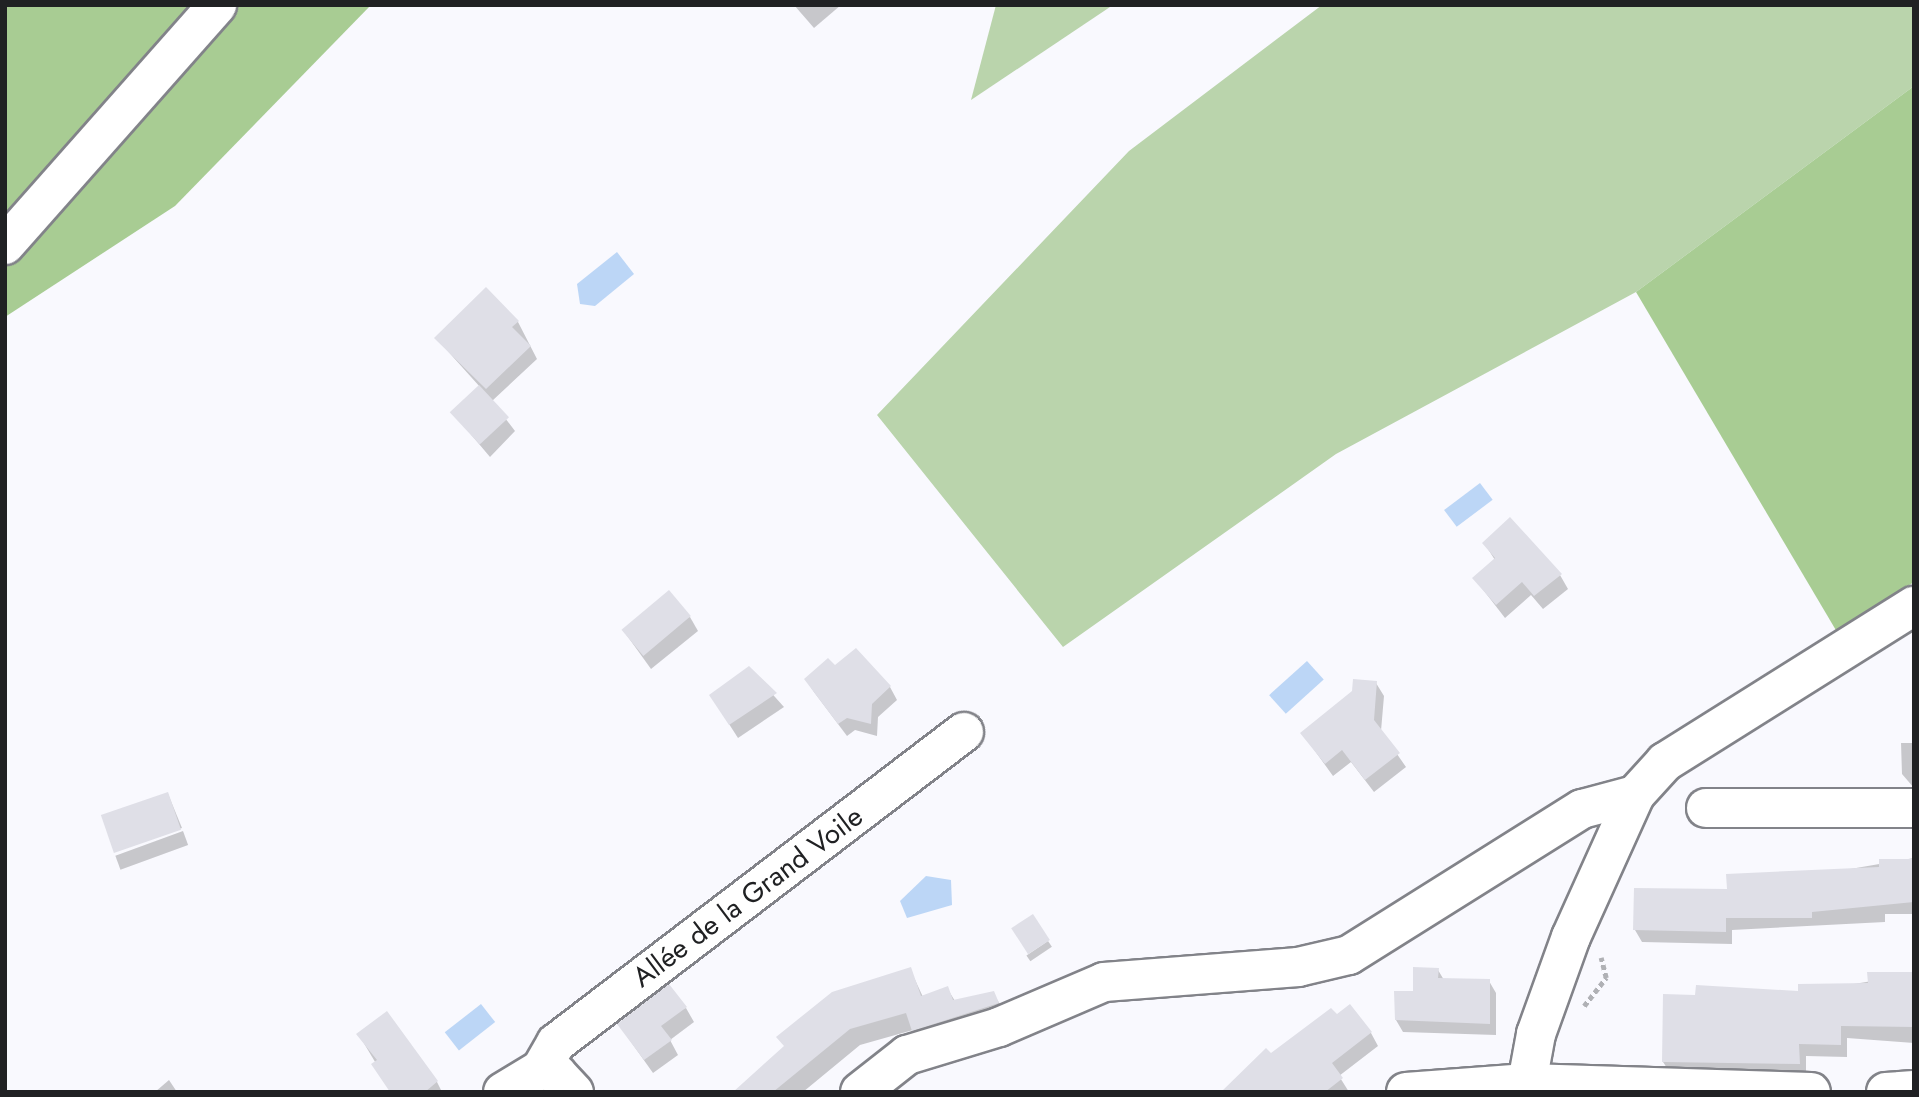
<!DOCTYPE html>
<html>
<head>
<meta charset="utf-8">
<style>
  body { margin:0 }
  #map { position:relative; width:1919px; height:1097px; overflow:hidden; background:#f9f9fe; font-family:Jost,sans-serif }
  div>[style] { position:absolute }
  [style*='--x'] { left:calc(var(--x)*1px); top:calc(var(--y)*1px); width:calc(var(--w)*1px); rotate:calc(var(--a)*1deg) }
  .green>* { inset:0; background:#bad4ac }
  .forest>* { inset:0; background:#a8cc93 }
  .water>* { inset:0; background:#bcd6f6; transform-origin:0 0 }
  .shadow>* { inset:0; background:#0003; transform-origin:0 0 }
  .building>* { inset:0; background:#dfdfe7; transform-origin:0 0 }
  .path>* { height:4.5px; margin-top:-2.25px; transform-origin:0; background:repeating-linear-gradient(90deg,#b0b1b5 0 5px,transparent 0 8.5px) }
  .roads { filter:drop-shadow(2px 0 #828389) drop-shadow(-2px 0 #828389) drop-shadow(0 2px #828389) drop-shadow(0 -2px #828389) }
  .minor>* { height:38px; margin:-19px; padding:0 19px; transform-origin:19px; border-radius:19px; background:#fff }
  span { translate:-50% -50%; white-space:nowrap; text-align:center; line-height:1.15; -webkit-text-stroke:6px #fff; paint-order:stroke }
  .street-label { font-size:28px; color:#202123 }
  .frame { position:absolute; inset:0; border:7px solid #202123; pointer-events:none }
</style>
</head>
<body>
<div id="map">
  <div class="green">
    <div style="clip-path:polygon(996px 5px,1113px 5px,971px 100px)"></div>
    <div style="clip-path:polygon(1322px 5px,1914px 5px,1914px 86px,1636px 292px,1336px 454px,1063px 647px,877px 415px,1129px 151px)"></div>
  </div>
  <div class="forest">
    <div style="clip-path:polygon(5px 5px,371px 5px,175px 206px,5px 317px)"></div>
    <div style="clip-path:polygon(1914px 86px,1914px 582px,1837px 632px,1636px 292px)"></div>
  </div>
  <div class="water">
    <div style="clip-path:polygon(617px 252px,634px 274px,595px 306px,580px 304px,577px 284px)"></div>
    <div style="left:1480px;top:483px;width:21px;height:45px;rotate:53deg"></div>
    <div style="left:1307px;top:661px;width:25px;height:51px;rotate:48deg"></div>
    <div style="clip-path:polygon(926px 876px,951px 880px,952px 905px,907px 918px,900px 901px)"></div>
    <div style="left:481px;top:1004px;width:23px;height:46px;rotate:52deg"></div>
  </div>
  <div class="shadow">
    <div style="clip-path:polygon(794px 5px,841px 5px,814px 28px)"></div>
    <div style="clip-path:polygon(486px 290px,518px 322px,537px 359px,492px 401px,515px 431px,490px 457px,452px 412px,480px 387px,436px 338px)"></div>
    <div style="clip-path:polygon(1484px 543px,1560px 575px,1568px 589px,1543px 609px,1531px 595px,1505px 618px,1474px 578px,1495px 560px)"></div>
    <div style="clip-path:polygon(690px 617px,698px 631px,651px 669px,623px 630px)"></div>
    <div style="clip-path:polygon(749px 668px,784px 707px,738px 738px,720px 710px)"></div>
    <div style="clip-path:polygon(835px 668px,890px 687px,897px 700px,878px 717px,877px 736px,855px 730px,847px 736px,814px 692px,806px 680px)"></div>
    <div style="clip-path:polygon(1376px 683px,1384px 696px,1381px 731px,1406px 767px,1374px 792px,1351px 762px,1333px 776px,1302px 733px)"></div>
    <div style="clip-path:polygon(1901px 743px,1914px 743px,1914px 788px,1902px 774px)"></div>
    <div style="clip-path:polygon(168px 794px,182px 828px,114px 850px)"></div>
    <div style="left:183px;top:831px;width:15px;height:72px;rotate:70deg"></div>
    <div style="clip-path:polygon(1914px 858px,1914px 914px,1885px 914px,1885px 922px,1732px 930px,1732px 944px,1642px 942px,1635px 930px,1728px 890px)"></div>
    <div style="left:1048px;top:941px;width:7px;height:26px;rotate:56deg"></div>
    <div style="clip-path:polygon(910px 969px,923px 997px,947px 988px,955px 1001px,993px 993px,1003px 1009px,923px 1047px,913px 1030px,860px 1045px,803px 1092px,736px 1092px,785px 1047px,779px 1037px)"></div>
    <div style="clip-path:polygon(1438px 970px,1444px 980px,1489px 981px,1496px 993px,1496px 1035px,1403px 1032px,1396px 1020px)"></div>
    <div style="clip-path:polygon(1914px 974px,1914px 1043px,1847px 1038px,1847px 1057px,1806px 1056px,1806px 1076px,1671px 1074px,1663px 1062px,1800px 993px)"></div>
    <div style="clip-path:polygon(686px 1008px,694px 1022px,670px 1040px,678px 1055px,653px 1073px,619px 1025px)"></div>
    <div style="clip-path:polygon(1336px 1016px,1371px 1033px,1378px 1046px,1339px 1076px,1349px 1092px,1226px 1092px,1266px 1050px,1271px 1055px)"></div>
    <div style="clip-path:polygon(359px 1035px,437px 1082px,442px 1092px,393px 1092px)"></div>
    <div style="clip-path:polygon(169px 1080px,177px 1092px,155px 1092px)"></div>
  </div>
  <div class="building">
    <div style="clip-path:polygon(486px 287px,519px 321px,512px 327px,531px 346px,486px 389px,434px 338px)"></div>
    <div style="left:479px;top:385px;width:44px;height:40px;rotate:47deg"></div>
    <div style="clip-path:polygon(1510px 517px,1562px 574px,1534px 596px,1522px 582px,1496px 605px,1472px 578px,1495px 558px,1482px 543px)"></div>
    <div style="left:669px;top:590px;width:34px;height:62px;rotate:50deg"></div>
    <div style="clip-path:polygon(856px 648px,891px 686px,872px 704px,871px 724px,847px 718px,838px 724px,804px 679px,828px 658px,835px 665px)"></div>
    <div style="clip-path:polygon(749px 666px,777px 693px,729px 725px,709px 695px)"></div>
    <div style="clip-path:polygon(1353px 679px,1377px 681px,1374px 720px,1400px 753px,1365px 780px,1342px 750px,1325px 764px,1300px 733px,1352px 691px)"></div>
    <div style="left:168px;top:792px;width:40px;height:71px;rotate:71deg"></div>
    <div style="clip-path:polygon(1879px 859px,1914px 859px,1914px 902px,1812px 912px,1812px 918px,1726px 918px,1726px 932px,1633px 930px,1634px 888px,1727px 889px,1726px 874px,1879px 867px)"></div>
    <div style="left:1033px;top:914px;width:31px;height:26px;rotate:57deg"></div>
    <div style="clip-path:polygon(911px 967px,921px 996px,948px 986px,953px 1000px,994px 991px,999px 1003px,912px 1031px,906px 1013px,850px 1029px,773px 1092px,733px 1092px,784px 1046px,776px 1037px,832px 992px)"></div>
    <div style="clip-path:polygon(1413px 967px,1439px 968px,1438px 978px,1490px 979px,1490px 1024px,1395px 1020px,1394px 991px,1413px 991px)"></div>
    <div style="clip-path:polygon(1867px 972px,1914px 972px,1914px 1027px,1841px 1026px,1841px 1045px,1799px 1044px,1800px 1064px,1662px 1062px,1663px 994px,1695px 995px,1696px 985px,1798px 991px,1798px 984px,1868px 983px)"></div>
    <div style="clip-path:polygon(669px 984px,687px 1007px,661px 1026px,672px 1040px,644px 1060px,617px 1024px)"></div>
    <div style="clip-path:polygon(1350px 1004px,1372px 1032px,1332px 1063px,1343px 1078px,1325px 1092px,1221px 1092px,1266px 1048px,1271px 1053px,1331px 1008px,1337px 1014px)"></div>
    <div style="clip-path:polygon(387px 1011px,438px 1081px,425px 1092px,390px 1092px,371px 1064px,377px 1060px,356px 1034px)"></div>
  </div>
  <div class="path">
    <div style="--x:1584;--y:1006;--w:36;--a:-52"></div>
    <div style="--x:1606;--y:978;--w:21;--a:-104"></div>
  </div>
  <div class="roads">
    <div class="minor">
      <div style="--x:5;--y:245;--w:320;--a:-48.5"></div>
      <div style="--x:1706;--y:808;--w:208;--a:0"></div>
      <div style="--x:541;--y:1069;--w:30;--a:-60"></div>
      <div style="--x:556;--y:1043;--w:513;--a:-37.32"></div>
      <div style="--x:1527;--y:1083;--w:50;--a:-79.6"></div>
      <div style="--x:1536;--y:1034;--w:103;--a:-70.2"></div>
      <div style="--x:1571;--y:937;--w:156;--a:-65.7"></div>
      <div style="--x:1635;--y:795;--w:45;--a:-47.7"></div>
      <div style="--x:1665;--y:762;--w:294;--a:-32.1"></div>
      <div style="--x:503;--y:1092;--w:44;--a:-31.2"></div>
      <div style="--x:541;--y:1069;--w:17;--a:17"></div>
      <div style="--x:557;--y:1074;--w:25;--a:47"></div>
      <div style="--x:860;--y:1092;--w:60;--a:-38.2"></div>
      <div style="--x:907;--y:1055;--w:96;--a:-16.9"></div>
      <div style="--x:999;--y:1027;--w:114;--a:-23.2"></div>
      <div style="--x:1104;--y:982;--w:195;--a:-4.4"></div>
      <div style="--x:1298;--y:967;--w:52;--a:-13.2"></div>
      <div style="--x:1349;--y:955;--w:275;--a:-32.1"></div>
      <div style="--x:1582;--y:809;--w:55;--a:-14.8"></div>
      <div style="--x:1406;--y:1092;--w:121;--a:-4.3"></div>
      <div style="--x:1527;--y:1083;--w:284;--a:1.8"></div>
      <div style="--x:1886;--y:1092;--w:28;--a:-4"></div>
    </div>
  </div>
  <div class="street-label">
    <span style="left:748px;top:897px;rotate:-37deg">Allée de la Grand Voile</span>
  </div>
  <div class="frame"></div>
</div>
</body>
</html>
